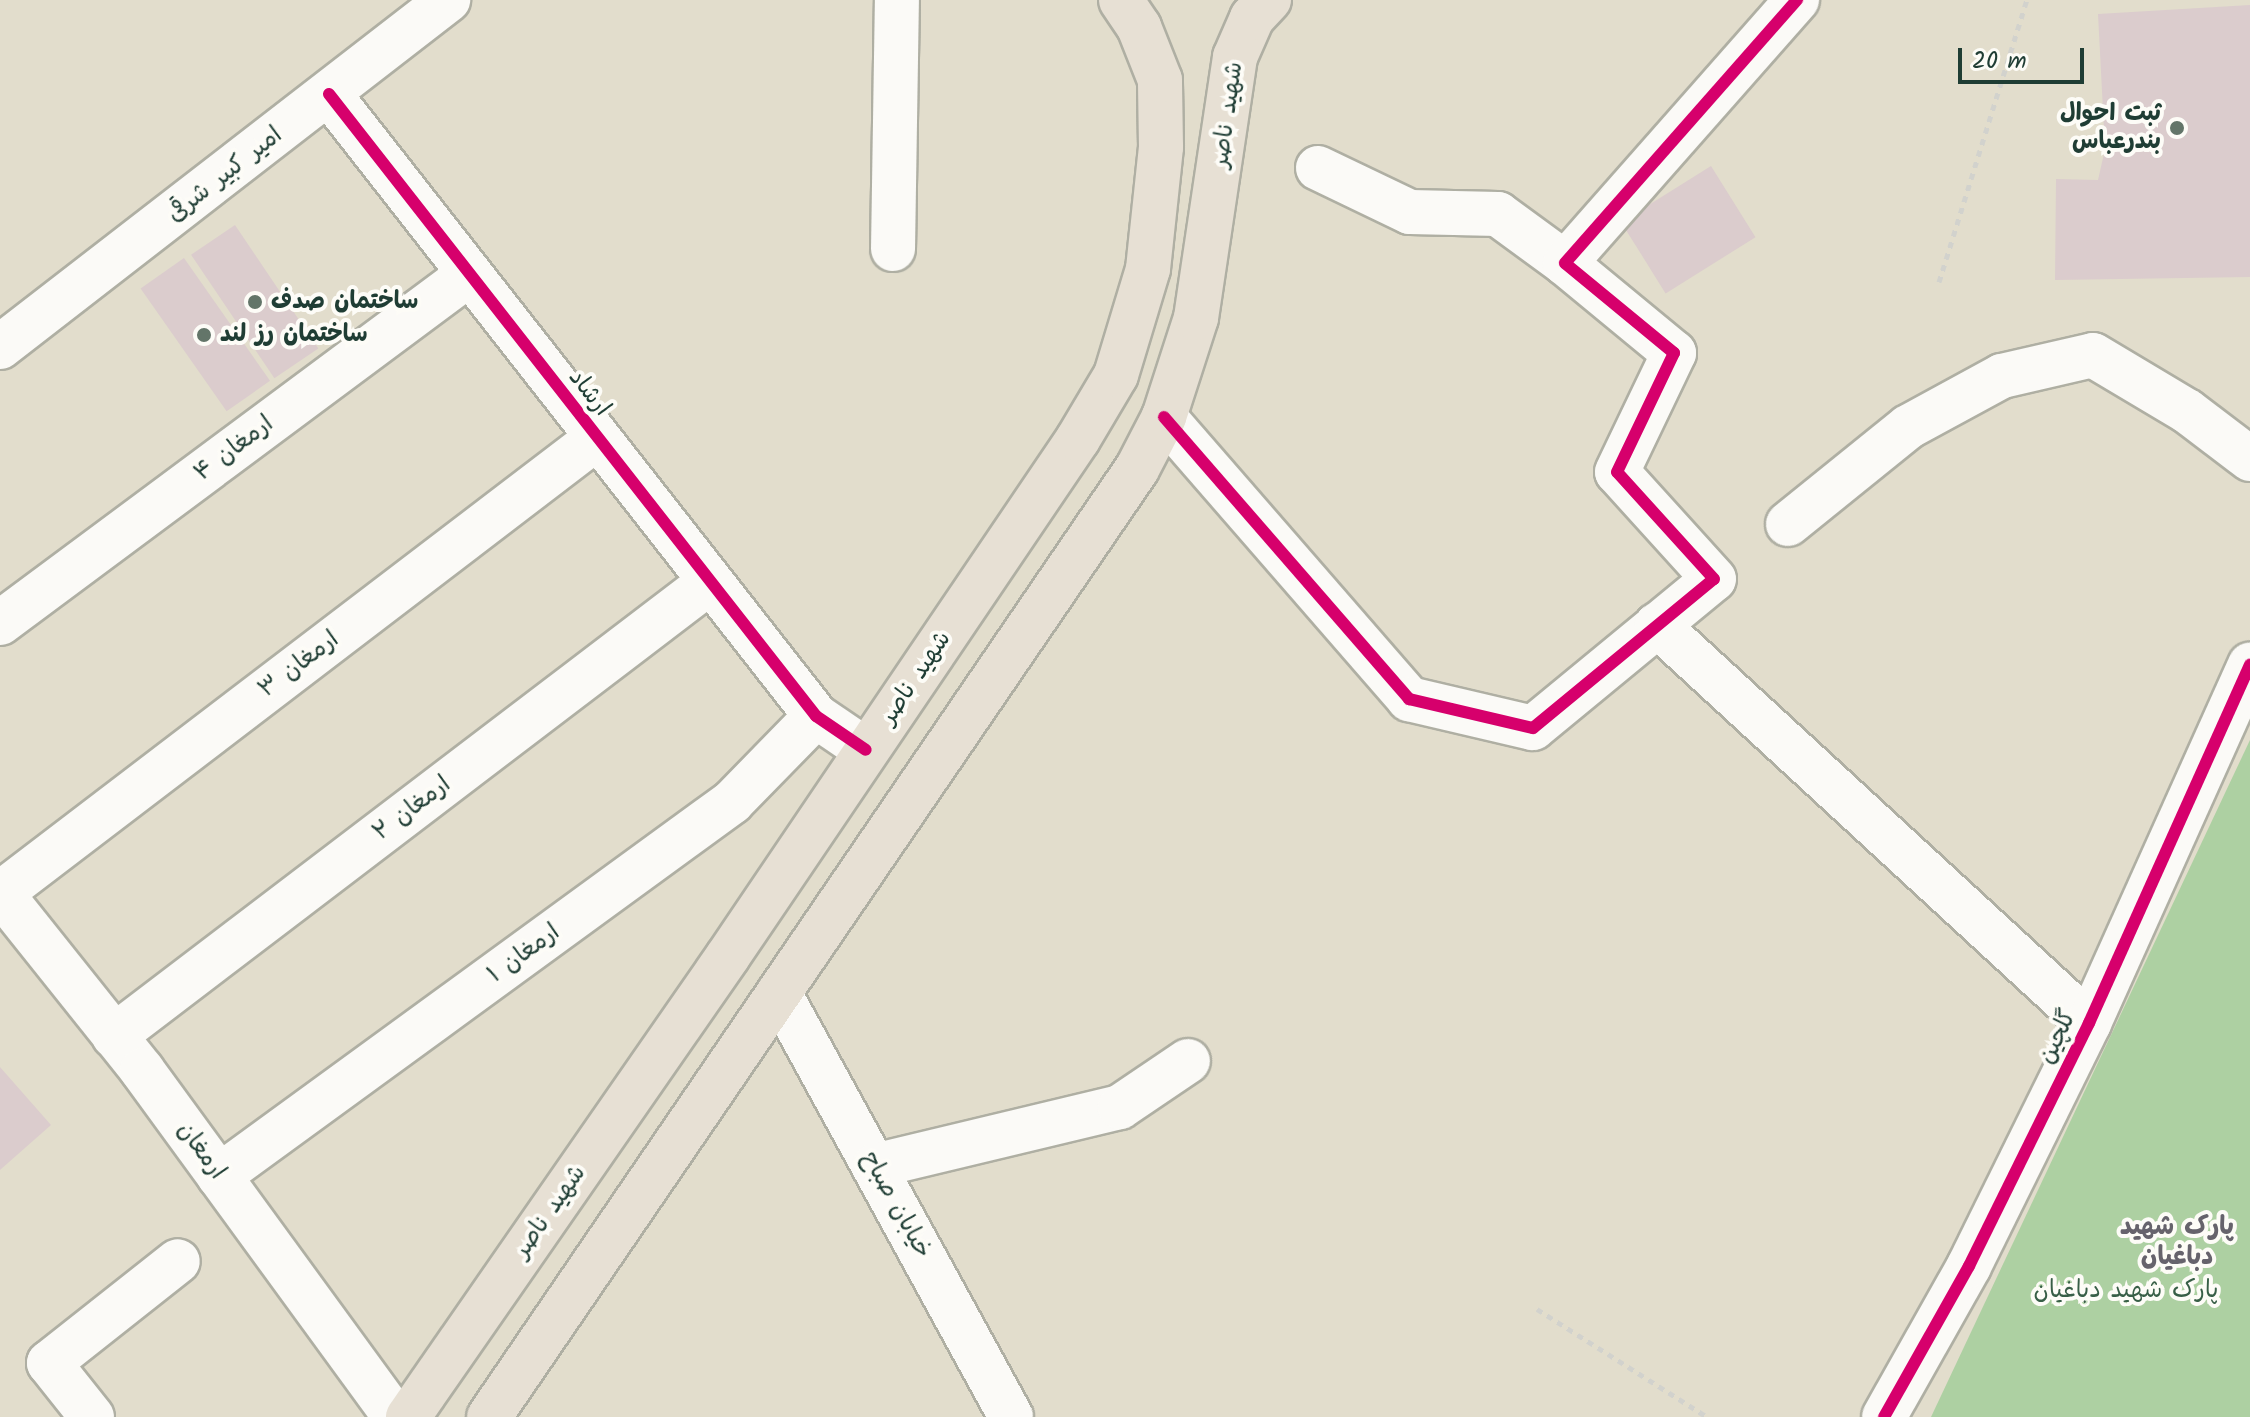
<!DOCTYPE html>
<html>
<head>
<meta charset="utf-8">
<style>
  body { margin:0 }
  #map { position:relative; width:2250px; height:1417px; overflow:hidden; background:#e2ddcc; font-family:Kalam,"Playpen Sans Arabic",sans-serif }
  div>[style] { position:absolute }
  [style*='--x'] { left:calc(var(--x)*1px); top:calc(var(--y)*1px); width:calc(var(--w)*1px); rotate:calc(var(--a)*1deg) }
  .green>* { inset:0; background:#add0a2 }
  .building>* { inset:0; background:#dbcccd; transform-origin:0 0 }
  .path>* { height:5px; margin-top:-2.5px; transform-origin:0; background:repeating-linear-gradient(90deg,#d2d2cd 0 6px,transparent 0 12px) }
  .roads { filter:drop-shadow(2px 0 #afafa3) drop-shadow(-2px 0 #afafa3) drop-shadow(0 2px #afafa3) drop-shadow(0 -2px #afafa3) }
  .minor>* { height:44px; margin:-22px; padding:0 22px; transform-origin:22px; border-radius:22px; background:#fbfaf7 }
  .major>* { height:44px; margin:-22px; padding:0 22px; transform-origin:22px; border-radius:22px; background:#e7e0d4 }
  .cycleway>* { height:12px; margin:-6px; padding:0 6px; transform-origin:6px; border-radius:6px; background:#d6006c }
  .dots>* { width:22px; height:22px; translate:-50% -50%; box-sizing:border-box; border:4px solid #fdfcf7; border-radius:50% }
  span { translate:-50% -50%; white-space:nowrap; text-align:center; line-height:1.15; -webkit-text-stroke:8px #fdfcf7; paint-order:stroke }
  .poi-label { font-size:24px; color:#1f3d34; font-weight:700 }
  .right { translate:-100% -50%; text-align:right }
  .left { translate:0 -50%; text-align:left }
  .street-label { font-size:24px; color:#1f3d34 }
  .park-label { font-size:24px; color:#385f47 }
  .neighbourhood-label { font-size:26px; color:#66636c; font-weight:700 }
  .scale { position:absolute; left:1958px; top:48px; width:126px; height:36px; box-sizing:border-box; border:4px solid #1f3d34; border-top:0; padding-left:10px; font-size:24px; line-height:28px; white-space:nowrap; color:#1f3d34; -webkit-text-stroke:6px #fdfcf7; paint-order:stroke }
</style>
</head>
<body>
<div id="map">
  <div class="green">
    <div style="clip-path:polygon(2250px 740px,2250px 1417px,1931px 1417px)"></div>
  </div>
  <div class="building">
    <div style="clip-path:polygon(2250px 5px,2250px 277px,2055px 280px,2056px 179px,2098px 180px,2105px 149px,2098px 14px)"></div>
    <div style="left:1711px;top:166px;width:84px;height:106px;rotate:58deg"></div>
    <div style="left:235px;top:225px;width:149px;height:53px;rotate:56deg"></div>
    <div style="left:184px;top:258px;width:150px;height:53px;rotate:55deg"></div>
    <div style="clip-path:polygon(0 1067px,51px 1125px,0 1170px)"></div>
  </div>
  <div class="path">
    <div style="--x:1939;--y:282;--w:295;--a:-72.7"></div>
    <div style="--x:1537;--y:1309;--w:201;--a:32.4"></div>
  </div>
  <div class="roads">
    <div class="minor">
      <div style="--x:329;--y:94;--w:790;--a:51.94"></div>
      <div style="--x:816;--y:716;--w:60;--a:34.2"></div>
      <div style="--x:1318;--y:168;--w:102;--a:25.6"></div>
      <div style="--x:1410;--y:212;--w:88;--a:1.3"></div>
      <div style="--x:1498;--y:214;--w:83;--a:36.2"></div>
      <div style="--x:893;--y:249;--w:249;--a:-89.1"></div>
      <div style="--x:0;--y:347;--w:567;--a:-37.76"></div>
      <div style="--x:1164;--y:417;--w:374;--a:49"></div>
      <div style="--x:1409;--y:699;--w:127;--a:13.2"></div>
      <div style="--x:1533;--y:728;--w:234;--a:-39.5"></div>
      <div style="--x:1714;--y:579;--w:144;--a:-132.2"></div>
      <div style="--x:1617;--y:472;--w:132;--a:-64.4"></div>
      <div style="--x:1674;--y:353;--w:141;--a:-140.5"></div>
      <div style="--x:1565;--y:263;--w:351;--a:-48.6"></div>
      <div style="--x:1788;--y:524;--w:154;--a:-38.9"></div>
      <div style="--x:1908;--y:427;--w:107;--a:-28.5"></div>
      <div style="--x:2002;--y:376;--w:93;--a:-13"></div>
      <div style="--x:2093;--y:355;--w:109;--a:30.8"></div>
      <div style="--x:2187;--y:411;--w:79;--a:37.3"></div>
      <div style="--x:0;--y:623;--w:583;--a:-36.63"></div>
      <div style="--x:1657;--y:625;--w:587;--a:42.65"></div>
      <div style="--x:0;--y:892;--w:228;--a:51.4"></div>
      <div style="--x:142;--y:1070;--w:429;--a:53.9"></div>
      <div style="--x:1;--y:893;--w:750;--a:-37.36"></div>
      <div style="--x:779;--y:993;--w:483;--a:61.3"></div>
      <div style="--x:114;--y:1036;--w:749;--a:-37.3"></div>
      <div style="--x:874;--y:1166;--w:253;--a:-13.5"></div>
      <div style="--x:1120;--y:1107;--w:82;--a:-34.1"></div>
      <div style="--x:219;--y:1176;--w:635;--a:-36.09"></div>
      <div style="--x:732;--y:802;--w:120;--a:-45.7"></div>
      <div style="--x:92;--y:1417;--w:69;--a:-128.5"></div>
      <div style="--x:49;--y:1363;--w:164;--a:-38.3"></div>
      <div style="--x:1884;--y:1417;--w:173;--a:-60.6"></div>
      <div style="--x:1969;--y:1266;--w:271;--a:-63.7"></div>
      <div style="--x:2089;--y:1023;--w:393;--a:-65.8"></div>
    </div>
    <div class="major">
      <div style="--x:408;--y:1417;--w:561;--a:-55.23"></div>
      <div style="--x:728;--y:956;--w:624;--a:-55.9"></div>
      <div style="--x:1078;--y:439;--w:74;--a:-59.3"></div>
      <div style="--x:1116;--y:375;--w:111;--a:-73.2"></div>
      <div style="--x:1148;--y:269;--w:123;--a:-83.9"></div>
      <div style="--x:1161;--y:147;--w:67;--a:-90.9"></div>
      <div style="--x:1160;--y:80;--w:57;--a:-111.6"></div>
      <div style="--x:1139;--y:27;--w:32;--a:-124"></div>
      <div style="--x:489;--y:1417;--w:1148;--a:-55.65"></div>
      <div style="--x:1137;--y:469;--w:59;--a:-62.6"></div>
      <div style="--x:1164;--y:417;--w:104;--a:-72.1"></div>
      <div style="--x:1196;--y:318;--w:264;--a:-81.5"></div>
      <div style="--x:1235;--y:57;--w:43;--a:-66.4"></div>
      <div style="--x:1252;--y:18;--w:25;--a:-47"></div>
    </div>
  </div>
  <div class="cycleway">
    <div style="--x:329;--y:94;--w:790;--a:51.94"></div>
    <div style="--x:816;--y:716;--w:60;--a:34.2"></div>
    <div style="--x:1164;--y:417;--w:374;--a:49"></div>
    <div style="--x:1409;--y:699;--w:127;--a:13.2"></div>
    <div style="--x:1533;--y:728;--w:234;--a:-39.5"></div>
    <div style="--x:1714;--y:579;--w:144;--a:-132.2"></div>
    <div style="--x:1617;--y:472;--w:132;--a:-64.4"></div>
    <div style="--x:1674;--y:353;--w:141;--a:-140.5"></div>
    <div style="--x:1565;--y:263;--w:351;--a:-48.6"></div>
    <div style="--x:1884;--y:1417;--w:173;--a:-60.6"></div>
    <div style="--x:1969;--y:1266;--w:271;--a:-63.7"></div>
    <div style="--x:2089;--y:1023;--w:393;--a:-65.8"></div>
  </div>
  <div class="dots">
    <div style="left:2177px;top:128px;background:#637569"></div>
    <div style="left:255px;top:302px;background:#637569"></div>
    <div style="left:204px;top:335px;background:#637569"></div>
  </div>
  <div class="poi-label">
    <span class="right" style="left:2161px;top:128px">ثبت احوال<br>بندرعباس</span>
    <span class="left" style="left:271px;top:302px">ساختمان صدف</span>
    <span class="left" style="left:220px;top:335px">ساختمان رز لند</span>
  </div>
  <div class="street-label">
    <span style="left:1228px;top:115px;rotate:-82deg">شهید ناصر</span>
    <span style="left:225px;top:175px;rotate:-38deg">امیر کبیر شرقی</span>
    <span style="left:589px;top:393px;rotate:52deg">ارشاد</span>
    <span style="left:234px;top:449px;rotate:-37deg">ارمغان ۴</span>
    <span style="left:299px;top:665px;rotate:-37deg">ارمغان ۳</span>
    <span style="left:916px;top:678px;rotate:-56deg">شهید ناصر</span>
    <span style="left:412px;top:809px;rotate:-37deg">ارمغان ۲</span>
    <span style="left:524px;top:954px;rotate:-36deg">ارمغان ۱</span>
    <span style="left:2058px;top:1037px;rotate:-64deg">گلچین</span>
    <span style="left:201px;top:1151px;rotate:54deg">ارمغان</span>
    <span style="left:896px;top:1205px;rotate:61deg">خیابان صباح</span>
    <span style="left:550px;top:1212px;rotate:-55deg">شهید ناصر</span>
  </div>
  <div class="park-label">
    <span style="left:2126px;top:1291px">پارک شهید دباغیان</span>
  </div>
  <div class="neighbourhood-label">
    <span style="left:2177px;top:1243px">پارک شهید<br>دباغیان</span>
  </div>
  <div class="scale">20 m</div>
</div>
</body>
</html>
